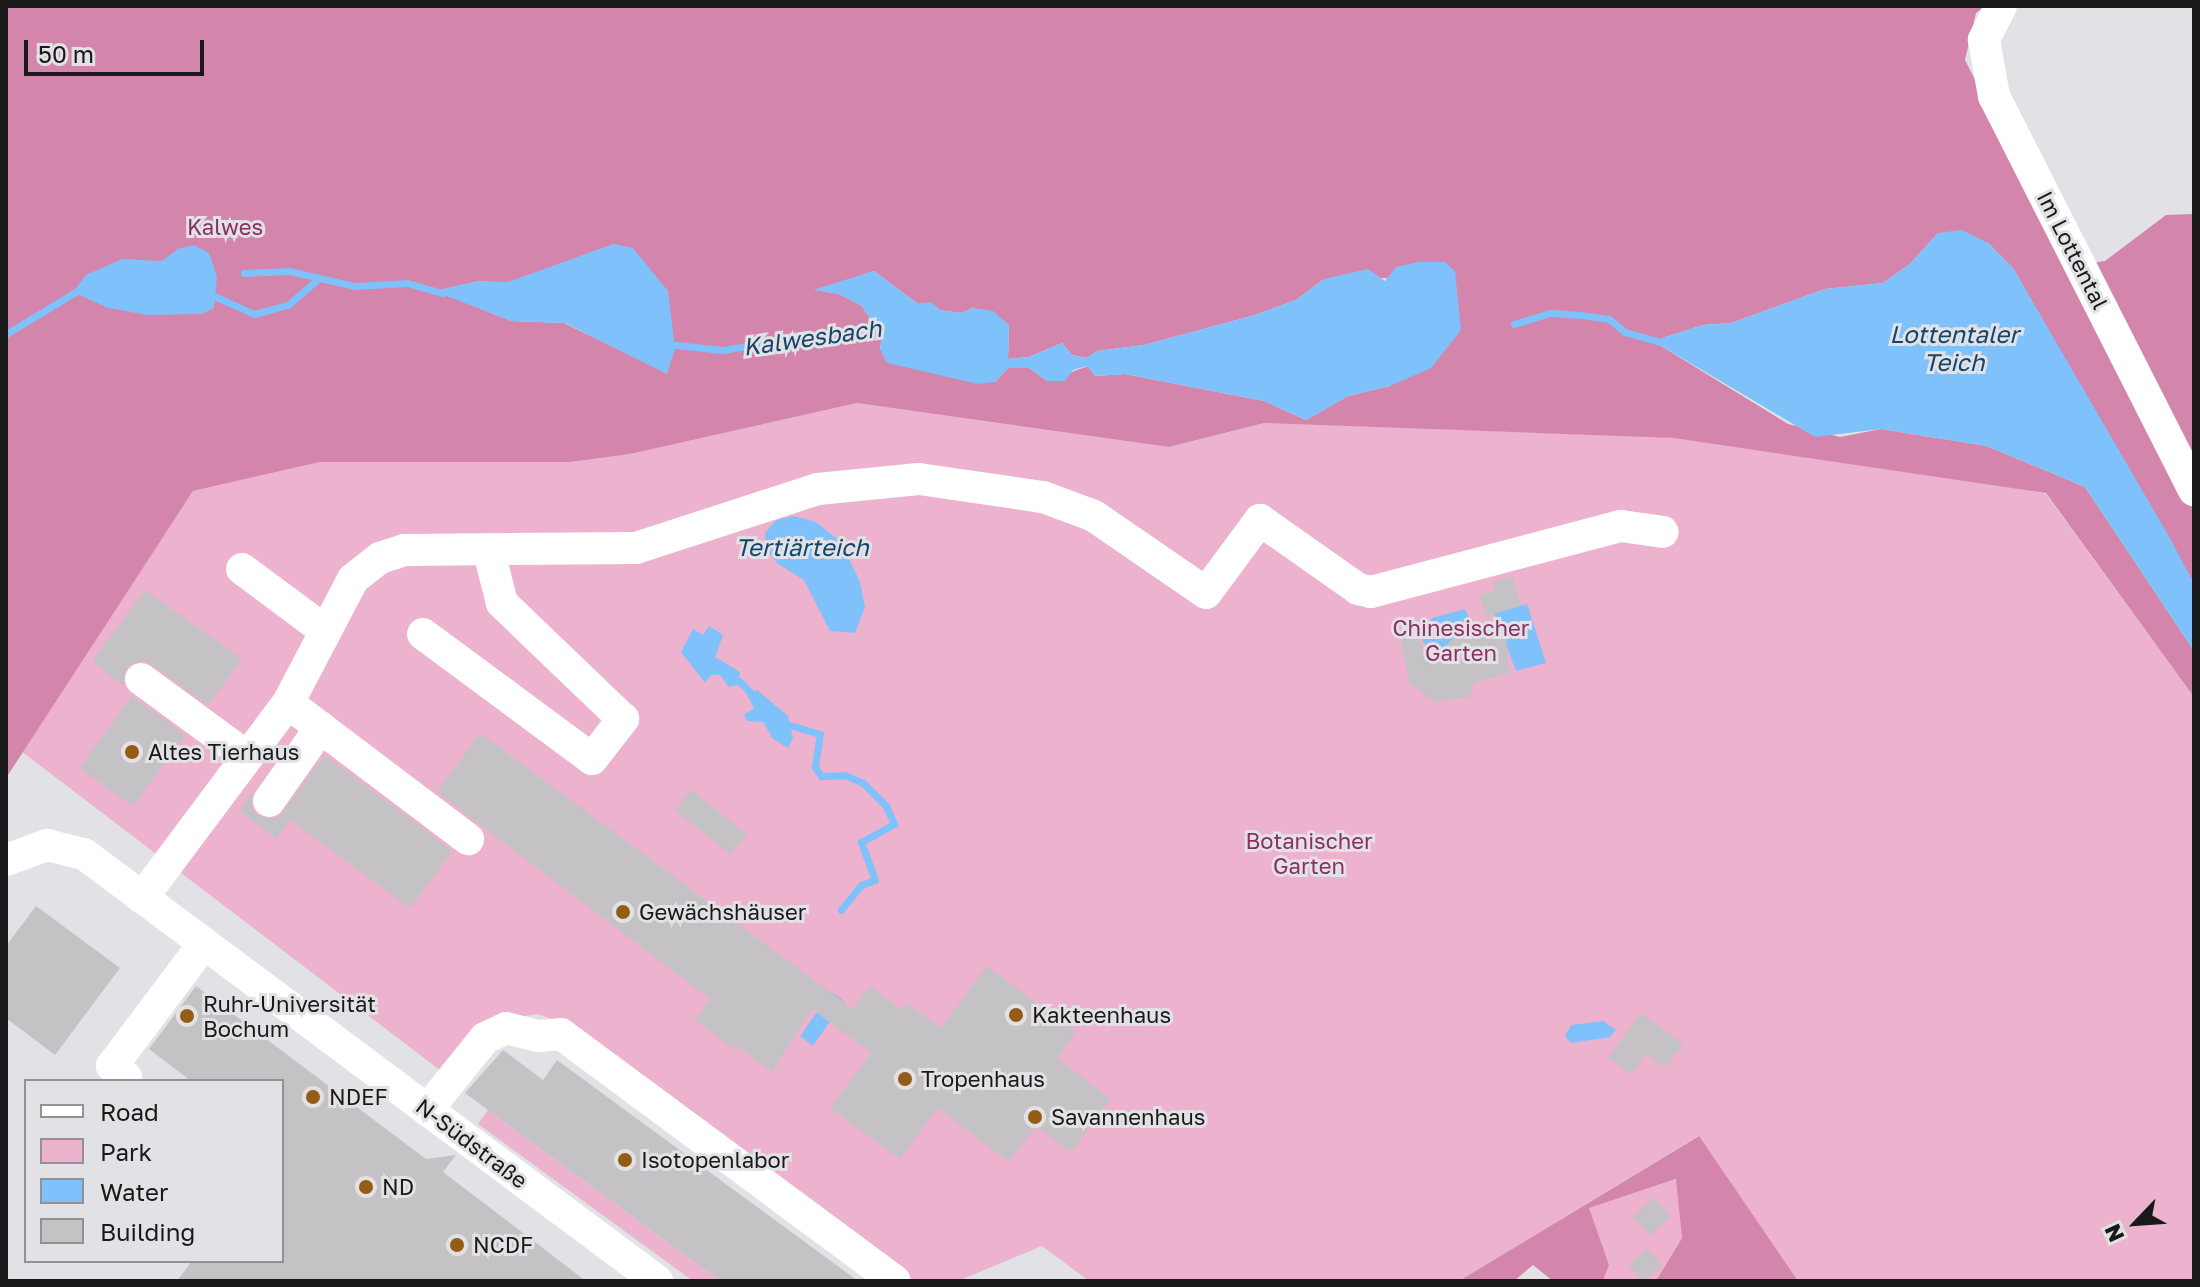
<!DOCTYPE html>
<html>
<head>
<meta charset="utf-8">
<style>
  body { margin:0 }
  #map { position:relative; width:2200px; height:1287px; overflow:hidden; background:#e2e1e5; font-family:"Golos Text",sans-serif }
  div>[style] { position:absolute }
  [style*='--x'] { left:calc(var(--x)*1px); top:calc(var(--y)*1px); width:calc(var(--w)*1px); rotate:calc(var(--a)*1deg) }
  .green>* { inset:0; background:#edb2cd }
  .forest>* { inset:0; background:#d485ab }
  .water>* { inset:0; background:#7fc1fb; transform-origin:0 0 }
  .stream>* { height:7px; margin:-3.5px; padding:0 3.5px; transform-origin:3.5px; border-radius:3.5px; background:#7fc1fb }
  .building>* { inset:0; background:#c4c2c5; transform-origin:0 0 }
  .minor>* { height:32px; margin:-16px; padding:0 16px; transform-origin:16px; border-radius:16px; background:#fff }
  .dots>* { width:22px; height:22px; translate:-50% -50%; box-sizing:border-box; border:4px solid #e2e1e5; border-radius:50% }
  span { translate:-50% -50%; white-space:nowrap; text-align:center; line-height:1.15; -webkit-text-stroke:6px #e2e1e5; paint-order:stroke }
  .park-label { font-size:22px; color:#8b2f62 }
  .street-label { font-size:22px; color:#19191a }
  .poi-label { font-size:22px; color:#19191a }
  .left { translate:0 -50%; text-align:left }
  .water-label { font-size:24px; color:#15456b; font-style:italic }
  .frame { position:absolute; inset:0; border:8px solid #19191a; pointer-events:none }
  .legend { position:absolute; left:24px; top:1079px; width:260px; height:184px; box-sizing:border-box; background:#e2e1e5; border:2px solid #929194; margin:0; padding:10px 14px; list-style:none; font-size:24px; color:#19191a }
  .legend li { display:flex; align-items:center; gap:16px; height:40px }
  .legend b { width:40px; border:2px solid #929194 }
  .north { position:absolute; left:2096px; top:1183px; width:80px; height:80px; -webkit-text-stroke:6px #e2e1e5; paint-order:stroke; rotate:245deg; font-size:22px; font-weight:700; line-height:32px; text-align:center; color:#19191a }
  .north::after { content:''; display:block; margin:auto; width:28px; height:36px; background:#19191a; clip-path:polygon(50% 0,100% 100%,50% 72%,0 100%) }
  .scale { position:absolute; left:24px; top:40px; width:180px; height:36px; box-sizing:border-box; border:4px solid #19191a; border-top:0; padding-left:10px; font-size:24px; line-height:28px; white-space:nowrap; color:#19191a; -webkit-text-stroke:6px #e2e1e5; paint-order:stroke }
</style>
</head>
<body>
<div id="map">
  <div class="green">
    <div style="clip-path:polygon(857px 403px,1169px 447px,1264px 423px,1832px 443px,2046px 494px,2194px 697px,2194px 1281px,1798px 1281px,1698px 1136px,1459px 1281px,1089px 1281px,1042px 1246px,958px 1281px,910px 1281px,557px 1021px,538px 1014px,503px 1019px,445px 1074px,21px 751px,193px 491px,320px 462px,571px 462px,630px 454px)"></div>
    <div style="clip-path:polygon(488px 1110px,720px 1281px,693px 1281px,478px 1124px)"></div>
    <div style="clip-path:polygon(1677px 1179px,1682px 1238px,1656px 1281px,1603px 1281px,1609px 1265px,1588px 1208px)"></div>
  </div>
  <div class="forest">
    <div style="clip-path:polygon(evenodd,6px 6px,1985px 6px,1976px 13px,1965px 60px,2069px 266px,2105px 261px,2166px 215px,2194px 214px,2194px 584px,2013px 268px,1988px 243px,1938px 233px,1910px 264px,1883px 283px,1825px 289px,1731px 323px,1703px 325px,1653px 341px,1788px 424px,1840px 437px,1881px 429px,1987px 446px,2085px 487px,2194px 651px,2194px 697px,2046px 493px,1674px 438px,1264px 423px,1169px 447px,857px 403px,630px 454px,571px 462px,320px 462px,193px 491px,6px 778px,6px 6px,614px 244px,667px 373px,564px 323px,511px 321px,436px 291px,479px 281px,508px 283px,614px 244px,6px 6px,874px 271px,918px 304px,931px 303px,940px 310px,961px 313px,973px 308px,1009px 325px,1008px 359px,1029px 357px,1062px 343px,1072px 355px,1087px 358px,1097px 351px,1144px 345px,1255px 315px,1296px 300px,1324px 279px,1393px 278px,1390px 386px,1348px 396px,1306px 420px,1264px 401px,1125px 374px,1095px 376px,1088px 366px,1047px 381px,1029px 368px,1008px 368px,995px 382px,880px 349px,882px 336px,862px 306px,839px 294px,816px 290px,874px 271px)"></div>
    <div style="clip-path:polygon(1699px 1136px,1798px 1281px,1656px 1281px,1682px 1238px,1676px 1179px,1589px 1208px,1609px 1265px,1603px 1281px,1553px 1281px,1533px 1265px,1514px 1281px,1459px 1281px)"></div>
  </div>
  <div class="water">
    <div style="clip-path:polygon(1962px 230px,1988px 243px,2013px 268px,2171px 540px,2194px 584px,2194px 651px,2085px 487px,1987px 446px,1881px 429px,1815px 437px,1653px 341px,1703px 325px,1731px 323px,1825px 289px,1883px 283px,1910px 264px,1938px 233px)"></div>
    <div style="clip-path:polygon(614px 244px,633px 248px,668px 291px,675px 349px,667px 374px,565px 323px,511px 321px,434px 291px,479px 281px,508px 282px)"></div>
    <div style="clip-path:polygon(194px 245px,209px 253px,217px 276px,214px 308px,202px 314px,148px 315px,108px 308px,73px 292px,86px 275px,122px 259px,162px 261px,178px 249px)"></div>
    <div style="clip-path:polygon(1418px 262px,1445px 262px,1455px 271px,1461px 330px,1431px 368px,1390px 386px,1348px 396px,1306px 420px,1264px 401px,1125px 374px,1095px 376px,1087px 366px,1073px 370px,1065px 381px,1047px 381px,1029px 368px,1008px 368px,995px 382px,978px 384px,887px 363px,880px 349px,882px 336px,862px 306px,839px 294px,813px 290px,874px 271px,918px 304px,931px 302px,940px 310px,961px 313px,973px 308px,993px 311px,1009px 325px,1008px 359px,1029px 357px,1062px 343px,1072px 355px,1086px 358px,1097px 351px,1144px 345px,1255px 315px,1296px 300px,1324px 279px,1368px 269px,1385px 281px,1396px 267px)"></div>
    <div style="clip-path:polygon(794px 516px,816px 522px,841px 542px,860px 582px,865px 607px,855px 633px,830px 631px,804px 580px,778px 564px,765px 547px,765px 533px,776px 520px)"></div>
    <div style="clip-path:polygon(1489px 600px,1502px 611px,1527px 604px,1546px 663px,1516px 671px)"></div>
    <div style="clip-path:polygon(1465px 609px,1469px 618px,1462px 626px,1467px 633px,1488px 626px,1492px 636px,1433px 678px,1420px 657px,1430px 653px,1420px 636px,1432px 618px)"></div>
    <div style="clip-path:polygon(709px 626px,723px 635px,715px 657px,740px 672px,737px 685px,729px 687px,720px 675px,711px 675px,705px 683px,681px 652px,693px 629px,703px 635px)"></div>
    <div style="clip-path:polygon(757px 690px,788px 716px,793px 738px,788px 748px,773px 739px,763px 722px,747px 721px,744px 715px,754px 708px,747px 695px)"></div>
    <div style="left:831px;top:992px;width:16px;height:54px;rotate:35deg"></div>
    <div style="clip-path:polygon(1603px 1021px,1616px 1030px,1610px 1037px,1571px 1043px,1565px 1036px,1571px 1025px)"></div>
  </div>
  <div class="stream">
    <div style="--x:244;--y:273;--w:45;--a:-2.5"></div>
    <div style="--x:289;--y:271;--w:68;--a:12.8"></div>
    <div style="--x:355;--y:286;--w:52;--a:-3.3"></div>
    <div style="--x:407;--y:283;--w:37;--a:16"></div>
    <div style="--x:210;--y:294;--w:48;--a:24.4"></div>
    <div style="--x:254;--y:314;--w:35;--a:-15"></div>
    <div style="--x:288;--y:305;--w:41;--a:-41.1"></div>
    <div style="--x:1514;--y:324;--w:39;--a:-17"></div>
    <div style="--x:1551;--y:313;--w:30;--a:4"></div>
    <div style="--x:1581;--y:315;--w:28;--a:8"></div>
    <div style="--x:1609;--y:319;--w:21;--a:39"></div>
    <div style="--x:1625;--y:332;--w:36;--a:16"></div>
    <div style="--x:6;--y:334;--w:85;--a:-31.1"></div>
    <div style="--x:667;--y:344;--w:55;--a:6.2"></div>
    <div style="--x:722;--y:350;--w:162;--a:-8.9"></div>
    <div style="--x:739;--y:681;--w:17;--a:45"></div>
    <div style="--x:790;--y:725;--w:31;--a:17"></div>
    <div style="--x:820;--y:734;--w:33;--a:99"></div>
    <div style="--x:815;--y:767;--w:11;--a:56"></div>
    <div style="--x:821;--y:776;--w:24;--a:-2"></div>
    <div style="--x:845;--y:775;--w:20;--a:24"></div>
    <div style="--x:863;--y:783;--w:33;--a:45"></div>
    <div style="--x:886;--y:806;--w:20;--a:66"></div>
    <div style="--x:894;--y:824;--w:38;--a:151"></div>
    <div style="--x:861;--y:842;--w:40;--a:69.8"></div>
    <div style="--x:875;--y:880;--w:15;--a:160"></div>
    <div style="--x:861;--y:885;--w:32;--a:129"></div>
  </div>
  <div class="building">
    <div style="clip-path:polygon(1512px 576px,1521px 605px,1486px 617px,1479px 595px,1495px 590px,1493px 582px)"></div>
    <div style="clip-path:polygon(145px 590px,242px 659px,208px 705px,144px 660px,126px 667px,123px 685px,92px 661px)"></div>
    <div style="clip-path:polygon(1471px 620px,1506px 637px,1509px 673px,1474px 683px,1470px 697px,1439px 701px,1436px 693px,1440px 706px,1409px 683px,1401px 639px,1418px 633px,1427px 665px)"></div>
    <div style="left:132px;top:696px;width:66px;height:89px;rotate:36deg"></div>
    <div style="clip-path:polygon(480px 733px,853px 1009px,870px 986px,902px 1010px,907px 1003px,941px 1028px,987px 966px,1076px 1032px,1057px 1058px,1111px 1099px,1071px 1152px,1036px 1126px,1009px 1162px,938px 1108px,900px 1159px,830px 1108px,871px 1053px,812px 1009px,772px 1072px,736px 1045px,733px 1049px,695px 1020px,710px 999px,437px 792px)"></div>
    <div style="clip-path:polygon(325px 755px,453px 851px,410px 908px,290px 820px,276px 839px,239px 810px,253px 791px,252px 808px,258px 816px,278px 818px)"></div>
    <div style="left:691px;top:790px;width:71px;height:26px;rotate:38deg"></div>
    <div style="clip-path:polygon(36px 906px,120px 968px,55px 1055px,6px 1018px,6px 946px)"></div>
    <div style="clip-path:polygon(196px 986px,426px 1159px,456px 1155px,443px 1172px,586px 1281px,177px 1281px,192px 1261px,282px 1261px,282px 1081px,191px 1081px,149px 1049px)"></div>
    <div style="clip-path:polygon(1641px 1013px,1683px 1044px,1665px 1068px,1646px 1053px,1631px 1075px,1608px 1057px)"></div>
    <div style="clip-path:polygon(503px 1050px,543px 1080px,557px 1060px,858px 1281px,720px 1281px,465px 1093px)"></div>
    <div style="left:1654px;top:1198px;width:25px;height:28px;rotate:48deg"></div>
    <div style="left:1648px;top:1249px;width:22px;height:25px;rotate:51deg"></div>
  </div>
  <div class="minor">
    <div style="--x:2001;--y:6;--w:38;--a:117"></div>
    <div style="--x:1984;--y:40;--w:57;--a:79.9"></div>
    <div style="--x:1994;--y:96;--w:442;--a:63.1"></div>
    <div style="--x:242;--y:569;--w:102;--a:36.6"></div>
    <div style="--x:423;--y:634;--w:210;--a:36.5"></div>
    <div style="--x:592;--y:759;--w:51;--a:-52.2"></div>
    <div style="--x:623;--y:719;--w:168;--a:-136.2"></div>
    <div style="--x:502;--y:603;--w:53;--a:-104.3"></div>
    <div style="--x:141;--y:679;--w:132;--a:36.3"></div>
    <div style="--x:288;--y:703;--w:226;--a:37.1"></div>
    <div style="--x:269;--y:801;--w:90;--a:-54.9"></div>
    <div style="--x:6;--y:860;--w:44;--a:-20.1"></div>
    <div style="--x:47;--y:845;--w:38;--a:14"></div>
    <div style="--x:84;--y:854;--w:715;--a:36.69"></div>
    <div style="--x:142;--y:898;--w:244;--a:-53.2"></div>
    <div style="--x:288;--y:703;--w:140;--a:-62.3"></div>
    <div style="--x:353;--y:579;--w:34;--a:-38"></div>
    <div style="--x:380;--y:558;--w:25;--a:-18"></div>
    <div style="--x:404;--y:550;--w:232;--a:-0.5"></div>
    <div style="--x:636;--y:548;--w:191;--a:-18"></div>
    <div style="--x:818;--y:489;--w:101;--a:-5.7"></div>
    <div style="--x:919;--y:479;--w:125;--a:8.3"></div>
    <div style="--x:1043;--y:497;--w:54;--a:20.4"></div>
    <div style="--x:1094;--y:516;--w:136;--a:34.5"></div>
    <div style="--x:1206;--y:593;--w:91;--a:-53.5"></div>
    <div style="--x:1260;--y:520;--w:120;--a:35.1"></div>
    <div style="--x:1358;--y:589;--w:13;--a:13"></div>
    <div style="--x:1371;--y:592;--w:259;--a:-14.8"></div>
    <div style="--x:1621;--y:526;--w:42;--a:8.1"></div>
    <div style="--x:126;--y:1077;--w:18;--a:-142"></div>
    <div style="--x:112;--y:1066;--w:151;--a:-53.1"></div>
    <div style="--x:427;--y:1110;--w:92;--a:-51.1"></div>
    <div style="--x:485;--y:1038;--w:23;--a:-25"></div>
    <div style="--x:506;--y:1028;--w:34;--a:14"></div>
    <div style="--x:539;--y:1036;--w:22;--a:-5"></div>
    <div style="--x:561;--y:1034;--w:415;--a:36.5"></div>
  </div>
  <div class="dots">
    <div style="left:132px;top:752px;background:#945d15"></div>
    <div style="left:623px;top:912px;background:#945d15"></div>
    <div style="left:1016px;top:1015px;background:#945d15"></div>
    <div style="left:187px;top:1016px;background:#945d15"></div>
    <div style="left:905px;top:1079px;background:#945d15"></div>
    <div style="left:313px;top:1097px;background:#945d15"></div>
    <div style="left:1035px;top:1117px;background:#945d15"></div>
    <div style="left:625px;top:1160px;background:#945d15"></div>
    <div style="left:366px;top:1187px;background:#945d15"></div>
    <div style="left:457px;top:1245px;background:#945d15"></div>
  </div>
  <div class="park-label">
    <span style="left:225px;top:227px">Kalwes</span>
    <span style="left:1461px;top:640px">Chinesischer<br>Garten</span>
    <span style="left:1309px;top:853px">Botanischer<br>Garten</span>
  </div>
  <div class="street-label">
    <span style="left:2073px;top:250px;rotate:63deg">Im Lottental</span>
    <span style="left:472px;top:1143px;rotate:37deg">N-Südstraße</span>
  </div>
  <div class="poi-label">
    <span class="left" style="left:148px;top:752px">Altes Tierhaus</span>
    <span class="left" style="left:639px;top:912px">Gewächshäuser</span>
    <span class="left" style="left:203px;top:1016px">Ruhr-Universität<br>Bochum</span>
    <span class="left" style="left:1032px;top:1015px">Kakteenhaus</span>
    <span class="left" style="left:921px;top:1079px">Tropenhaus</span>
    <span class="left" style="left:329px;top:1097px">NDEF</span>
    <span class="left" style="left:1051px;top:1117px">Savannenhaus</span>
    <span class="left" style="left:641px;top:1160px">Isotopenlabor</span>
    <span class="left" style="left:382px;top:1187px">ND</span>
    <span class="left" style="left:473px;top:1245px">NCDF</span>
  </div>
  <div class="water-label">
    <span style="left:1954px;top:348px">Lottentaler<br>Teich</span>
    <span style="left:812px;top:337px;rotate:-8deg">Kalwesbach</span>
    <span style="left:802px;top:547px">Tertiärteich</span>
  </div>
  <div class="frame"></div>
  <ul class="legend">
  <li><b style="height:10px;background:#fff"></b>Road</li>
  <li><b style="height:22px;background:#edb2cd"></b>Park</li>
  <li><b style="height:22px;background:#7fc1fb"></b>Water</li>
  <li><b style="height:22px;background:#c4c2c5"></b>Building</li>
  </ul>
  <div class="north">N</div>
  <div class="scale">50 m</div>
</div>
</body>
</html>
